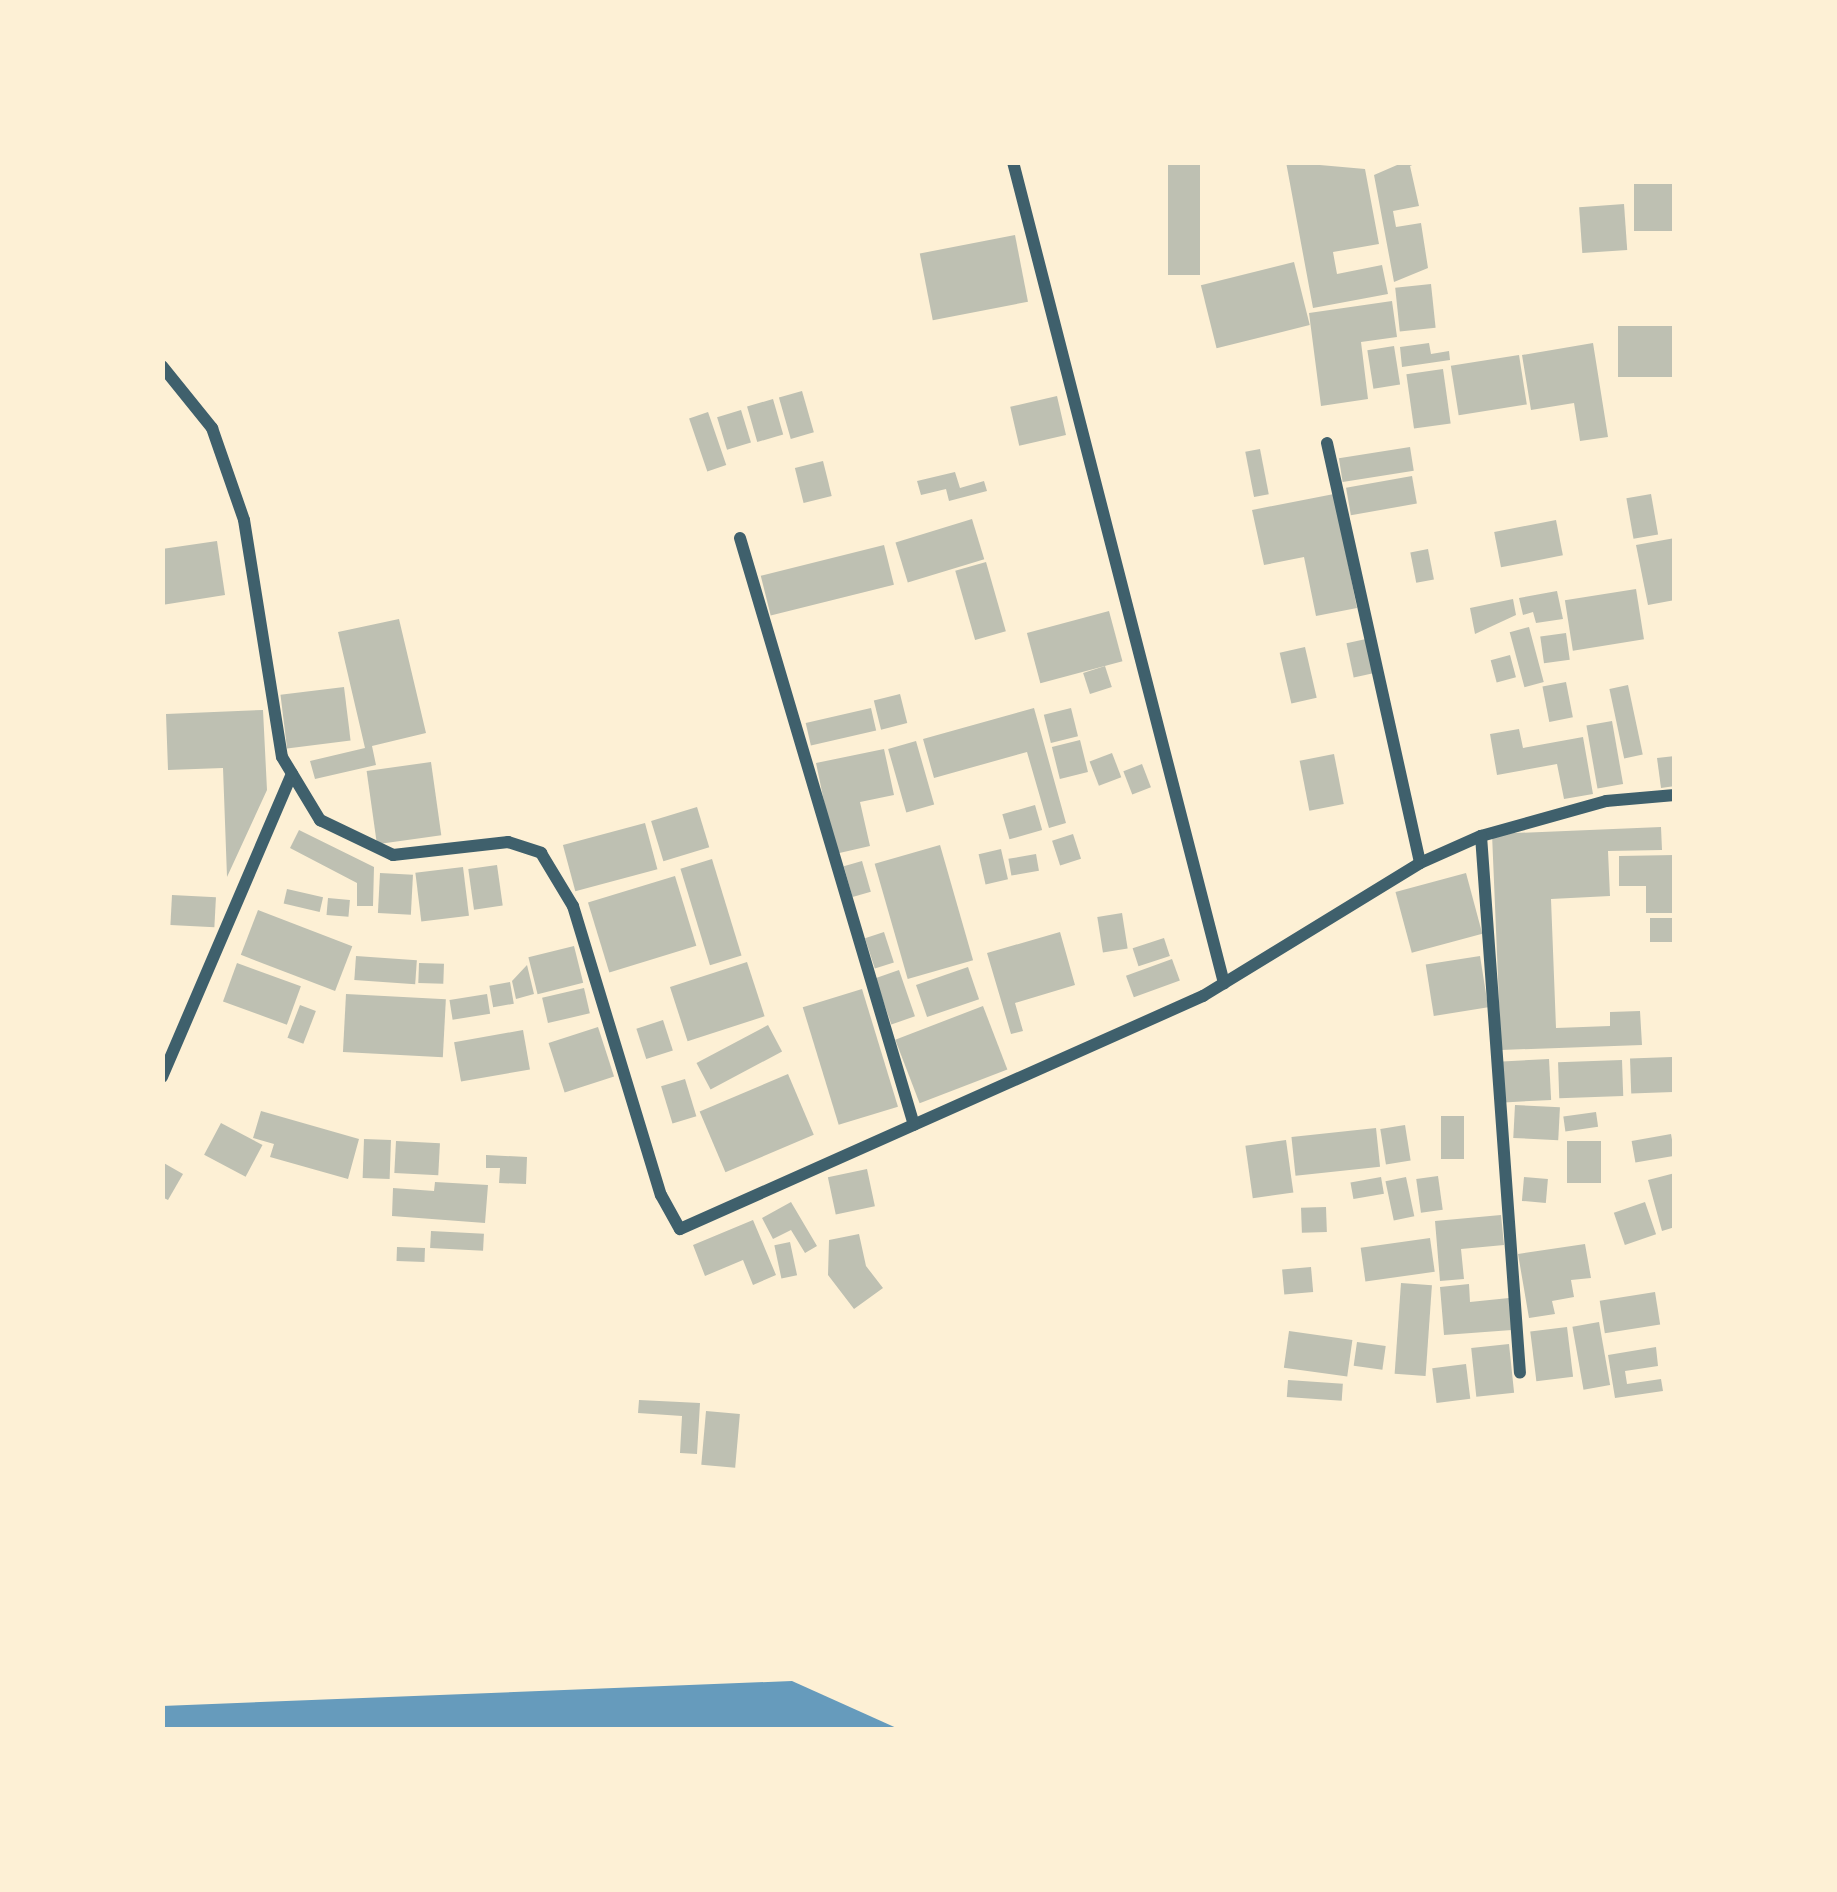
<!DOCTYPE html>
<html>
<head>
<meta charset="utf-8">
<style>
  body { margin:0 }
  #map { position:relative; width:1837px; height:1892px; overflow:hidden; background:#fdf0d5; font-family:"Roboto Condensed",sans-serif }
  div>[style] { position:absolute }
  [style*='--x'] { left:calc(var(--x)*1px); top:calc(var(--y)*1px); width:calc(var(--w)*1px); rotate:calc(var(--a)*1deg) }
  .water>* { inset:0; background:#669bbc }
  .building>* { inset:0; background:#bec0b2; transform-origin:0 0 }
  .minor>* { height:12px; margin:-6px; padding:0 6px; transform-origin:6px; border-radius:6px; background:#3f606c }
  span { translate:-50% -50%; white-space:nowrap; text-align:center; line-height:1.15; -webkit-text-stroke:10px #fdf0d5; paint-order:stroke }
  .frame { position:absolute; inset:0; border:165px solid #fdf0d5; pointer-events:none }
</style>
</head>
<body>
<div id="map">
  <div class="water">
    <div style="clip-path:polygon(792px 1681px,901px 1730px,162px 1730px,162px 1706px)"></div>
  </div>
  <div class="building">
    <div style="left:1168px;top:162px;width:32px;height:113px"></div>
    <div style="clip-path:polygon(1286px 162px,1365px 169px,1379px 244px,1333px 252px,1337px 274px,1382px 265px,1388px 294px,1313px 308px)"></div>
    <div style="clip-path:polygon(1404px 162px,1419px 162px,1410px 166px,1419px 206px,1393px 211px,1396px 227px,1421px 223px,1428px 268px,1394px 282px,1374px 175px)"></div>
    <div style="left:1675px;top:184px;width:47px;height:41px;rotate:90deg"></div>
    <div style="left:1624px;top:204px;width:46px;height:45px;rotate:86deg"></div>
    <div style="left:1015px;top:235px;width:68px;height:97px;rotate:79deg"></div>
    <div style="left:1294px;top:262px;width:65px;height:96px;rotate:76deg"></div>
    <div style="left:1431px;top:284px;width:44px;height:36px;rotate:84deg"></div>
    <div style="clip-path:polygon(1392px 301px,1397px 337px,1361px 342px,1368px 399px,1321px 406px,1309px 313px)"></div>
    <div style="left:1675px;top:326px;width:51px;height:57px;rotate:90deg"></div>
    <div style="clip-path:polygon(1429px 343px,1431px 354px,1449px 351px,1450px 360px,1402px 367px,1400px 347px)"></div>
    <div style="clip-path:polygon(1593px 343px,1608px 437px,1580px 441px,1574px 403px,1531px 410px,1522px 355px)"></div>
    <div style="left:1394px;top:346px;width:39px;height:27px;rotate:81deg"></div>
    <div style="left:1519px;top:355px;width:50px;height:69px;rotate:81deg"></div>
    <div style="left:1443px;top:369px;width:55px;height:37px;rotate:82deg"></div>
    <div style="left:802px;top:391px;width:43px;height:24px;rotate:74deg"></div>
    <div style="left:1057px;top:396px;width:40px;height:48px;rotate:77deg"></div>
    <div style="left:773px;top:399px;width:37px;height:27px;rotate:74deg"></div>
    <div style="left:741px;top:410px;width:34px;height:25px;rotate:73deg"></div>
    <div style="left:708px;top:412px;width:56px;height:20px;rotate:71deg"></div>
    <div style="left:1410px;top:447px;width:24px;height:72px;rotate:81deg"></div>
    <div style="left:1260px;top:449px;width:46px;height:15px;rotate:79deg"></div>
    <div style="left:823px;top:461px;width:36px;height:29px;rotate:76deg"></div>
    <div style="clip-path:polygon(955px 472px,960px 488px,984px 481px,987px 491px,949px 501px,946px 489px,921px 495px,917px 481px)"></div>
    <div style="left:1412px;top:476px;width:28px;height:67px;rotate:80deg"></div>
    <div style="clip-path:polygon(1334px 494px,1357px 608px,1316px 616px,1304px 557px,1264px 565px,1252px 510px)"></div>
    <div style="left:1651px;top:494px;width:41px;height:25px;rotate:80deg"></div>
    <div style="left:972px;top:519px;width:42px;height:80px;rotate:73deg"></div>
    <div style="left:1556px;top:520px;width:36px;height:63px;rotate:79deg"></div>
    <div style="clip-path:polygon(1675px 538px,1675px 600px,1648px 605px,1636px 545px)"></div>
    <div style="clip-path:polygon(217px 541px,225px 595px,162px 605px,162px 549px)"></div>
    <div style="left:884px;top:545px;width:41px;height:127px;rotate:76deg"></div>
    <div style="left:1428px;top:549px;width:31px;height:18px;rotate:79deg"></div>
    <div style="left:986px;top:562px;width:72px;height:32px;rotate:74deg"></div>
    <div style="left:1636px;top:589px;width:51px;height:72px;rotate:81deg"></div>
    <div style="clip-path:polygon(1557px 591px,1563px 619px,1536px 623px,1533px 612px,1523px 615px,1519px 598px)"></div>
    <div style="clip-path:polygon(1513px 599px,1516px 615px,1475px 634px,1470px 608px)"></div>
    <div style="left:1109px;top:611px;width:52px;height:85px;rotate:75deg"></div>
    <div style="clip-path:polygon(399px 619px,426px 733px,372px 746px,376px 765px,315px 779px,310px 761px,365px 748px,338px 632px)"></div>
    <div style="left:1529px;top:627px;width:57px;height:20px;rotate:75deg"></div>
    <div style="left:1566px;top:633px;width:27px;height:26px;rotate:82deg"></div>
    <div style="left:1366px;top:639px;width:35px;height:20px;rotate:78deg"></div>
    <div style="left:1305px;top:647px;width:52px;height:26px;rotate:77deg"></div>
    <div style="left:1510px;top:655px;width:23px;height:20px;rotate:75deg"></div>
    <div style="left:1105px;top:666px;width:22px;height:23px;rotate:72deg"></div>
    <div style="left:1566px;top:682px;width:36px;height:24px;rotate:79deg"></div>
    <div style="left:1628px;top:685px;width:71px;height:19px;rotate:78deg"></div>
    <div style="left:344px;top:687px;width:54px;height:64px;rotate:83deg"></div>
    <div style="left:900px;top:694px;width:30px;height:27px;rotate:76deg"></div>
    <div style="left:871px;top:708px;width:23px;height:67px;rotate:77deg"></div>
    <div style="clip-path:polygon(1034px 708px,1066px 823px,1049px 828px,1027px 752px,934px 778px,923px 739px)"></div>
    <div style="left:1071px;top:708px;width:29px;height:28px;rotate:76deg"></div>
    <div style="clip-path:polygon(263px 710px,267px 790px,227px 877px,223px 768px,168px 770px,166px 714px)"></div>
    <div style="left:1612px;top:721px;width:64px;height:26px;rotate:80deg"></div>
    <div style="clip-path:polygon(1519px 729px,1523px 748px,1583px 737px,1593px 794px,1564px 799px,1557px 764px,1497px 775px,1490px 734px)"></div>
    <div style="left:1080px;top:740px;width:33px;height:29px;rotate:76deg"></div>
    <div style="left:916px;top:741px;width:66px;height:29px;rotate:74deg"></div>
    <div style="clip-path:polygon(884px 749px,894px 795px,860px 802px,870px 846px,835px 854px,816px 763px)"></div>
    <div style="left:1112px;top:753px;width:26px;height:24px;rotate:69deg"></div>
    <div style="left:1334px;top:754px;width:51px;height:35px;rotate:79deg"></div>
    <div style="clip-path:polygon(1675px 756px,1675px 786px,1661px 788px,1657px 758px)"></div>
    <div style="left:431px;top:762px;width:74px;height:65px;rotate:82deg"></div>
    <div style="left:1142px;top:764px;width:25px;height:20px;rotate:69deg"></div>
    <div style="left:1035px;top:805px;width:26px;height:34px;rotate:74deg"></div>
    <div style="left:697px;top:807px;width:42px;height:48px;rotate:73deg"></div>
    <div style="left:645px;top:823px;width:48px;height:85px;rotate:75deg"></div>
    <div style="clip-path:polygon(1661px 827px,1662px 850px,1608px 851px,1610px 896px,1551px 899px,1556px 1028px,1610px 1026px,1610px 1012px,1640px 1011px,1642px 1045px,1501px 1050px,1492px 834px)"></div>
    <div style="clip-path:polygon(299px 830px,374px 867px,373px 906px,357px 906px,357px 883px,290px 848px)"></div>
    <div style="left:1073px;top:834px;width:26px;height:22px;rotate:72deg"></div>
    <div style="left:940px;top:845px;width:120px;height:68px;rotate:74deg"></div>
    <div style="left:1001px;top:849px;width:31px;height:23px;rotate:77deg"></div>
    <div style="left:1036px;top:854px;width:17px;height:28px;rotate:80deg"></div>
    <div style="clip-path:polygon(1675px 855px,1675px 913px,1646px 913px,1646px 886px,1619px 886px,1619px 856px)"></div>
    <div style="left:712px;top:859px;width:101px;height:33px;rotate:73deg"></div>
    <div style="left:862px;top:861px;width:32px;height:19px;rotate:74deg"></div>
    <div style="left:497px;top:865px;width:41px;height:29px;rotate:82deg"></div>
    <div style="left:463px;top:867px;width:49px;height:48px;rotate:83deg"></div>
    <div style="left:380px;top:873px;width:33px;height:40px;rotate:3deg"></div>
    <div style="left:1466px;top:873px;width:63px;height:73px;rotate:75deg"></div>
    <div style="left:675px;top:876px;width:73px;height:91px;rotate:73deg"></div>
    <div style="left:287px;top:889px;width:37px;height:15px;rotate:13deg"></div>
    <div style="left:172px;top:895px;width:44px;height:30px;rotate:3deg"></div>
    <div style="left:328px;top:898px;width:22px;height:17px;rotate:5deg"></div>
    <div style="left:258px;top:910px;width:101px;height:48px;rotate:21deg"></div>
    <div style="left:1122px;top:913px;width:36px;height:25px;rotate:81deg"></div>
    <div style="left:1675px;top:918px;width:24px;height:25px;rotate:90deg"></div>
    <div style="left:884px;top:932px;width:32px;height:20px;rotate:72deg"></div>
    <div style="clip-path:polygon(1060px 932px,1075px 985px,1015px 1003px,1023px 1031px,1011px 1034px,987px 953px)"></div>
    <div style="left:1164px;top:938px;width:19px;height:33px;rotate:72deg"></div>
    <div style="left:574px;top:946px;width:38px;height:47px;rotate:76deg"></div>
    <div style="left:356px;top:956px;width:61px;height:24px;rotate:4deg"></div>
    <div style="left:1480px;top:956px;width:52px;height:55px;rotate:81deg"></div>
    <div style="left:1172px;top:959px;width:23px;height:49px;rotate:70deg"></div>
    <div style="left:747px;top:962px;width:57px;height:81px;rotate:72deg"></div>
    <div style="left:237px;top:963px;width:68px;height:41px;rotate:20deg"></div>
    <div style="left:419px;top:963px;width:25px;height:20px;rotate:2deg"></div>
    <div style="clip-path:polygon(527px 965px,534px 994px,516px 999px,512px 981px)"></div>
    <div style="left:968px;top:967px;width:34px;height:55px;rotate:71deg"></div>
    <div style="left:899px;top:970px;width:49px;height:25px;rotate:71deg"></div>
    <div style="left:510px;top:982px;width:22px;height:21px;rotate:80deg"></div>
    <div style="left:584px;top:988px;width:26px;height:43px;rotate:77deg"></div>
    <div style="left:862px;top:989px;width:123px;height:62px;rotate:73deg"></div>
    <div style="left:346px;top:994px;width:100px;height:58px;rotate:3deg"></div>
    <div style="left:487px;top:994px;width:20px;height:38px;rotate:81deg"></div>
    <div style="left:300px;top:1005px;width:17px;height:35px;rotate:21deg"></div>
    <div style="left:983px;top:1006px;width:68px;height:94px;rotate:69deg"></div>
    <div style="left:663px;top:1020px;width:32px;height:28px;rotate:72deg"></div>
    <div style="left:768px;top:1025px;width:30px;height:81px;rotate:62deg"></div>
    <div style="left:598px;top:1027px;width:52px;height:52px;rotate:72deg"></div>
    <div style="left:523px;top:1030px;width:40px;height:70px;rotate:80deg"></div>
    <div style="left:1672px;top:1057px;width:35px;height:42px;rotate:88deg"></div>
    <div style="left:1549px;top:1059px;width:41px;height:47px;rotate:87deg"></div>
    <div style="left:1622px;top:1060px;width:36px;height:64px;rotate:88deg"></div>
    <div style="left:788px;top:1074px;width:66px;height:96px;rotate:67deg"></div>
    <div style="left:685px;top:1079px;width:39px;height:25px;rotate:73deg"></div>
    <div style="left:1515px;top:1105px;width:45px;height:33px;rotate:3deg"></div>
    <div style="clip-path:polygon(261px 1111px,359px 1139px,348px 1179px,270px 1157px,274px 1144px,253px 1138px)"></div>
    <div style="left:1596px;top:1112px;width:15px;height:33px;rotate:82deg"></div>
    <div style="left:1441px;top:1116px;width:23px;height:43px"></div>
    <div style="left:221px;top:1123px;width:47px;height:36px;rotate:28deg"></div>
    <div style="left:1405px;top:1125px;width:36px;height:25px;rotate:81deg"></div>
    <div style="left:1376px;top:1128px;width:39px;height:85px;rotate:84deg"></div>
    <div style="left:1671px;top:1134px;width:22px;height:40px;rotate:80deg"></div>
    <div style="left:364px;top:1139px;width:27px;height:39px;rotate:2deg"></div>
    <div style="left:1286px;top:1140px;width:53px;height:41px;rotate:82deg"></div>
    <div style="left:396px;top:1141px;width:44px;height:32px;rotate:3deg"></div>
    <div style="left:1567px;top:1141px;width:34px;height:42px"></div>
    <div style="clip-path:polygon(486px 1155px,527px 1157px,526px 1184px,499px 1183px,500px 1168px,486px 1168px)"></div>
    <div style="clip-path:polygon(162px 1162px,183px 1174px,168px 1200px,162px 1197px)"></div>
    <div style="left:867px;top:1169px;width:38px;height:40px;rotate:78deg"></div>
    <div style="clip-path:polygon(1675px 1173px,1675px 1227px,1662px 1231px,1648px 1180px)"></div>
    <div style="left:1438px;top:1176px;width:34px;height:22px;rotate:82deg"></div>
    <div style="left:1381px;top:1177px;width:17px;height:31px;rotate:80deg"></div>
    <div style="left:1406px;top:1177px;width:40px;height:21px;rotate:78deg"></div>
    <div style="left:1524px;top:1177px;width:24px;height:24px;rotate:5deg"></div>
    <div style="clip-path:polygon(435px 1182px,488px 1185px,485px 1223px,392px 1216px,393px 1188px,434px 1191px)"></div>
    <div style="clip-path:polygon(791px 1202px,817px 1246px,805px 1253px,791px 1230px,773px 1239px,762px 1218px)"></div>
    <div style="left:1645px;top:1202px;width:34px;height:33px;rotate:71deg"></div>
    <div style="left:1326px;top:1207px;width:25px;height:25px;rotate:88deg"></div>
    <div style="clip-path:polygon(1501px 1215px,1504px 1245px,1461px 1249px,1464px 1279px,1440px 1281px,1435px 1221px)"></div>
    <div style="clip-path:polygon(753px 1220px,776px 1275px,753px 1285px,743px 1260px,705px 1276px,693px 1245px)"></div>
    <div style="left:431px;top:1231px;width:53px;height:17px;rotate:3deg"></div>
    <div style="clip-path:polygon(859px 1234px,866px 1266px,883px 1288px,854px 1309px,828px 1275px,829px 1240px)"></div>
    <div style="left:1430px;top:1238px;width:34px;height:70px;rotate:82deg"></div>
    <div style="left:790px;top:1242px;width:34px;height:16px;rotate:78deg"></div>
    <div style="clip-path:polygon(1585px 1244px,1591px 1278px,1571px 1280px,1574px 1297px,1552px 1301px,1555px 1314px,1529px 1318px,1518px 1254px)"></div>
    <div style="left:397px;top:1247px;width:28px;height:14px;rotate:2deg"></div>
    <div style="left:1311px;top:1267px;width:25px;height:29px;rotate:85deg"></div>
    <div style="left:1401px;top:1283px;width:31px;height:91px;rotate:4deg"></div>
    <div style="clip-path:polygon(1469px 1284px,1470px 1302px,1509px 1298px,1512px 1330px,1444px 1335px,1440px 1287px)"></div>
    <div style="left:1655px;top:1292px;width:33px;height:56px;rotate:81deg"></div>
    <div style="left:1599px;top:1322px;width:64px;height:27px;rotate:80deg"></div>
    <div style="left:1567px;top:1327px;width:50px;height:37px;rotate:83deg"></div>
    <div style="left:1289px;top:1331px;width:64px;height:37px;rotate:8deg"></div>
    <div style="left:1357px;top:1342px;width:29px;height:24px;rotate:8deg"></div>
    <div style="left:1509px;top:1344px;width:49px;height:38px;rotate:84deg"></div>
    <div style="clip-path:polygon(1656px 1347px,1658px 1366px,1625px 1371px,1627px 1384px,1661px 1379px,1663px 1391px,1615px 1398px,1608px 1355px)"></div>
    <div style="left:1466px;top:1364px;width:35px;height:34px;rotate:83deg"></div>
    <div style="left:1288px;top:1380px;width:55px;height:17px;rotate:4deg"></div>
    <div style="clip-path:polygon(639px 1400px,700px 1403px,697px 1454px,680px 1453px,682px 1416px,638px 1413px)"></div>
    <div style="left:706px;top:1411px;width:34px;height:54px;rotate:5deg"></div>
  </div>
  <div class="minor">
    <div style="--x:1013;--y:162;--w:848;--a:75.59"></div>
    <div style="--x:162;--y:366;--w:80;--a:51.1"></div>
    <div style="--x:212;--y:428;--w:97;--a:70.8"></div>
    <div style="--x:244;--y:520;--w:240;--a:80.9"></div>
    <div style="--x:282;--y:757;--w:74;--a:58.9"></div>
    <div style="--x:320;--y:820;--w:81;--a:25.6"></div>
    <div style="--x:393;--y:855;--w:116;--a:-6.4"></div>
    <div style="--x:508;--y:842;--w:35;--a:18"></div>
    <div style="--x:541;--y:853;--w:62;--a:58.9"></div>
    <div style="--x:573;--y:906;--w:302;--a:73.1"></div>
    <div style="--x:661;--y:1195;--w:39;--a:61"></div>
    <div style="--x:680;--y:1229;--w:573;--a:-24.01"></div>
    <div style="--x:1203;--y:996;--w:255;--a:-31.5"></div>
    <div style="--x:1420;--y:863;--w:67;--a:-23.9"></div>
    <div style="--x:1481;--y:836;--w:130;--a:-15.6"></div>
    <div style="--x:1606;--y:801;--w:69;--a:-5"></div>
    <div style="--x:1327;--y:443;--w:430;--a:77.5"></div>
    <div style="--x:740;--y:538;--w:612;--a:73.49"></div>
    <div style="--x:1481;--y:836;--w:538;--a:85.85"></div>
    <div style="--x:162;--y:1077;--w:330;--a:-66.8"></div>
  </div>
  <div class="frame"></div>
</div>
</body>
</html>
